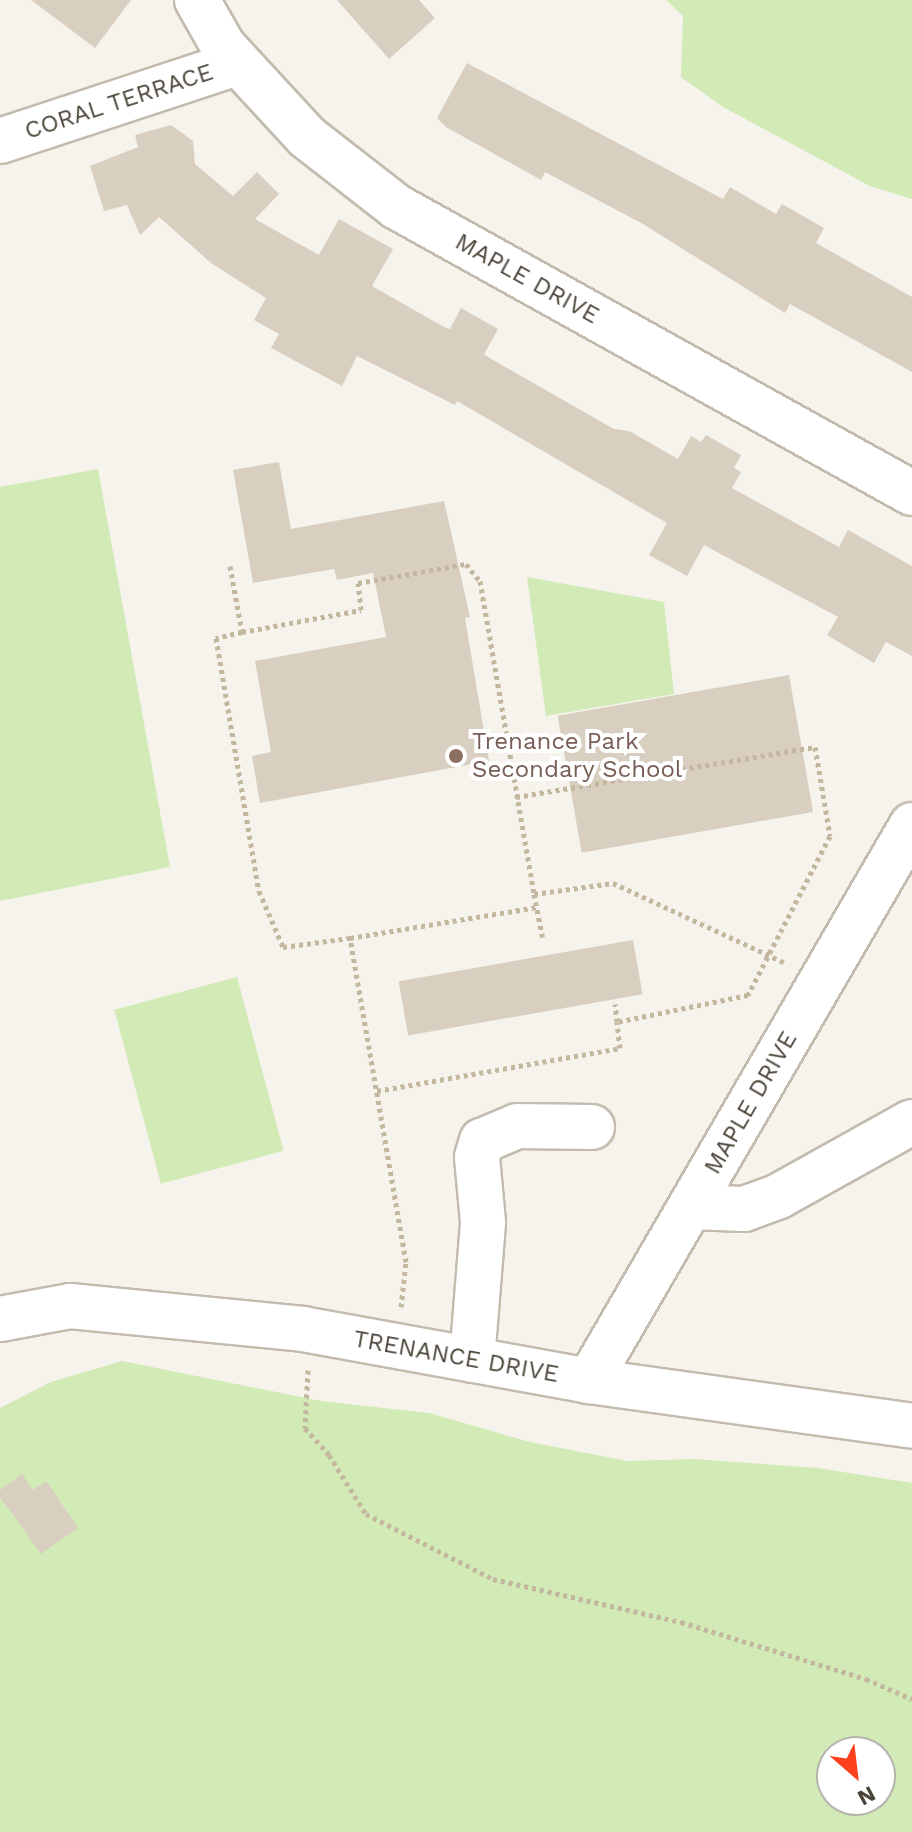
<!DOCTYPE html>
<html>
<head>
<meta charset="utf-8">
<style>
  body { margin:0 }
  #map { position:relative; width:912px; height:1832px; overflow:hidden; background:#f6f3ec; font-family:"Work Sans",sans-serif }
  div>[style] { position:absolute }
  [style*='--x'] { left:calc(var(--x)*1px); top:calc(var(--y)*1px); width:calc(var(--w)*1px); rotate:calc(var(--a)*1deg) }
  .green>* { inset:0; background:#d2eab5; transform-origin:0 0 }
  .building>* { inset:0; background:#d8cfc1; transform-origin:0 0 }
  .path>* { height:5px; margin-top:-2.5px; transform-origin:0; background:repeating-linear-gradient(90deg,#c4b79f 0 4px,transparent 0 8px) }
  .roads { filter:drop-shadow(2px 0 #c2bbae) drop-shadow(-2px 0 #c2bbae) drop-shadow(0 2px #c2bbae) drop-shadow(0 -2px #c2bbae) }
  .minor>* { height:44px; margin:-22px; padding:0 22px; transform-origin:22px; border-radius:22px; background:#fff }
  .dots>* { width:22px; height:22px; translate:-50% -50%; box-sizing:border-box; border:4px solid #fff; border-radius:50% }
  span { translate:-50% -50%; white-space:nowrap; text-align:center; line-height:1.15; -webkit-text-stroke:8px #fff; paint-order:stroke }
  .street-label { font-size:24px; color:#4b4439 }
  .education-label { font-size:24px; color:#785e54 }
  .left { translate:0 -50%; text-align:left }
  .north { position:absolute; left:816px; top:1736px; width:80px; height:80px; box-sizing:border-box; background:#fff; border:2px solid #b7b4b0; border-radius:50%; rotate:152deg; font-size:22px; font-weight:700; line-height:32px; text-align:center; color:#4b4439 }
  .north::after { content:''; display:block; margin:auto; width:28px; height:36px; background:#fc3f1d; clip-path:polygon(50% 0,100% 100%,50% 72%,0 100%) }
</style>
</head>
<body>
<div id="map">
  <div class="green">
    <div style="clip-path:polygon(666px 0,912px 0,912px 199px,870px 186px,723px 107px,681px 77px,683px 16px)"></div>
    <div style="clip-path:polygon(98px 469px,170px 867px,0 901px,0 487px)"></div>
    <div style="clip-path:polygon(527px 577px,664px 602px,674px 694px,546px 716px)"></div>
    <div style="left:237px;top:977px;width:180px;height:127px;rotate:75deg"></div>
    <div style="clip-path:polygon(evenodd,122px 1361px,321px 1401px,429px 1413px,530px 1442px,627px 1461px,694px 1459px,818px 1468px,912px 1483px,912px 1832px,0 1832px,0 1408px,51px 1382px,122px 1361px,832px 1752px,880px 1752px,880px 1800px,832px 1800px,832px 1752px)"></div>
  </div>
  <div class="building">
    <div style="clip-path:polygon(31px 0,131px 0,95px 48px)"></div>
    <div style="clip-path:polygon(337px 0,419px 0,435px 18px,389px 59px)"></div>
    <div style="clip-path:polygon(467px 63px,723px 199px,730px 187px,776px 214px,782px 204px,824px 228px,816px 243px,912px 297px,912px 372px,790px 304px,785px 313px,643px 224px,545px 172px,541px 180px,446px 127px,437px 118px)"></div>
    <div style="clip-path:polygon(171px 125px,193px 141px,195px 164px,233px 196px,257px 172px,279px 194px,255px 219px,319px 255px,339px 219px,393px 249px,372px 286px,444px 327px,450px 329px,461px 308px,498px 329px,484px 354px,493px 360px,614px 429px,629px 431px,678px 459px,691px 436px,701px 442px,706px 435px,741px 455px,734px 468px,741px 472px,732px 488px,839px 547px,848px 530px,912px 566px,912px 656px,886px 642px,874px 663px,827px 635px,838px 617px,704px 545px,687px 576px,649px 555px,667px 523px,457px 401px,455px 405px,357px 356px,342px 386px,271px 348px,279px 334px,254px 320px,266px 298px,211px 263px,159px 217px,140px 235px,127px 205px,104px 211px,90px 166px,138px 147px,135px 135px)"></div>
    <div style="clip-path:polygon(279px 462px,291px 529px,444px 501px,470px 617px,465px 618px,489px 761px,260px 803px,252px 756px,271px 752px,255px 661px,386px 637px,373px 573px,337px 580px,334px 569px,253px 583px,233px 470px)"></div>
    <div style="left:789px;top:675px;width:139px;height:235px;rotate:80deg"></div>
    <div style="left:633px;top:940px;width:55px;height:238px;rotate:80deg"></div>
    <div style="clip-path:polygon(22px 1474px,33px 1490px,46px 1481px,78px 1528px,41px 1554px,0 1497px,0 1490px)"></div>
  </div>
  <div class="path">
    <div style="--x:230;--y:566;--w:67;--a:79.7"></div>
    <div style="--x:242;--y:632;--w:121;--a:-10.5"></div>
    <div style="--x:361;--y:610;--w:27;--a:-96"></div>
    <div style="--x:358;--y:583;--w:110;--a:-10"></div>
    <div style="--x:466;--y:564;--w:22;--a:51"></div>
    <div style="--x:480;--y:581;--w:318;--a:80.2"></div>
    <div style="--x:534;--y:894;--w:80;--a:-7.9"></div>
    <div style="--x:613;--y:883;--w:190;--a:24.9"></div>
    <div style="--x:242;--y:632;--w:27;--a:167"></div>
    <div style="--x:216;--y:638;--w:257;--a:80.4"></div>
    <div style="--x:259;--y:891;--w:61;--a:66.8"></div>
    <div style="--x:283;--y:947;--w:68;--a:-7.7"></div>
    <div style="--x:516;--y:797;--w:303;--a:-9.5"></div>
    <div style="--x:815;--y:747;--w:90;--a:80.4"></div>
    <div style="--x:830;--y:836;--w:179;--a:117.3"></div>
    <div style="--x:748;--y:995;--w:134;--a:168.4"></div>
    <div style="--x:617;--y:1022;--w:18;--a:-96"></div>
    <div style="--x:534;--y:894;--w:47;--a:78.9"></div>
    <div style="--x:377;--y:1091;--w:247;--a:-10"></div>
    <div style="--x:620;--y:1048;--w:26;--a:-97"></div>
    <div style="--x:401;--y:1307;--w:45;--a:-83.7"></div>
    <div style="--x:406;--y:1262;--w:329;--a:-99.8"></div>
    <div style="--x:350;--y:938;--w:190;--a:-9.4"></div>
    <div style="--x:308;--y:1370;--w:58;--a:93"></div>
    <div style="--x:305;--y:1428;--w:36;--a:48"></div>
    <div style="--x:329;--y:1455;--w:70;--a:57.9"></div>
    <div style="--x:366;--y:1514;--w:143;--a:27.1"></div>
    <div style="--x:493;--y:1579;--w:193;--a:12.9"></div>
    <div style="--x:681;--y:1622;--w:194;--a:17.1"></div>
    <div style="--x:866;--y:1679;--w:50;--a:23.5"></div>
  </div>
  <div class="roads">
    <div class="minor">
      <div style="--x:197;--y:0;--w:53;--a:60.5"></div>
      <div style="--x:223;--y:46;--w:124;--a:47.3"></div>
      <div style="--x:307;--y:137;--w:114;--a:37.9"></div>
      <div style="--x:397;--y:207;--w:589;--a:29.05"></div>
      <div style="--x:0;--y:141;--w:250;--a:-18.2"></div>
      <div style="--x:691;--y:1207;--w:53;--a:2.2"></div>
      <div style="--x:744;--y:1209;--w:37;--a:-20"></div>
      <div style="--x:779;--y:1196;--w:152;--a:-29.1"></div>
      <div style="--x:0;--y:1319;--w:71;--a:-10.5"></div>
      <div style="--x:70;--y:1306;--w:234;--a:5.6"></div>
      <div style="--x:303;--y:1329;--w:291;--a:10.3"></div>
      <div style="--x:589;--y:1381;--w:326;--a:7.9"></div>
      <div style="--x:472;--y:1360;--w:138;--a:-85.4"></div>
      <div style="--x:483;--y:1222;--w:65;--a:-95.3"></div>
      <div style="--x:477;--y:1157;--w:17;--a:-73"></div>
      <div style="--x:482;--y:1141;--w:38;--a:-23"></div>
      <div style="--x:517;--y:1126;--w:75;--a:0.8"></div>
      <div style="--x:589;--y:1381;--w:643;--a:-59.85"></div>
    </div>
  </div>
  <div class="dots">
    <div style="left:456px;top:756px;background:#8d6e63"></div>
  </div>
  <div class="street-label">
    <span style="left:119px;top:102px;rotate:-18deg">CORAL TERRACE</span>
    <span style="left:527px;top:279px;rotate:29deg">MAPLE DRIVE</span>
    <span style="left:751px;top:1103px;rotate:-60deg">MAPLE DRIVE</span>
    <span style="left:456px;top:1357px;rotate:10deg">TRENANCE DRIVE</span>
  </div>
  <div class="education-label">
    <span class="left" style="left:472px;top:756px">Trenance Park<br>Secondary School</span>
  </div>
  <div class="north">N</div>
</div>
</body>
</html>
